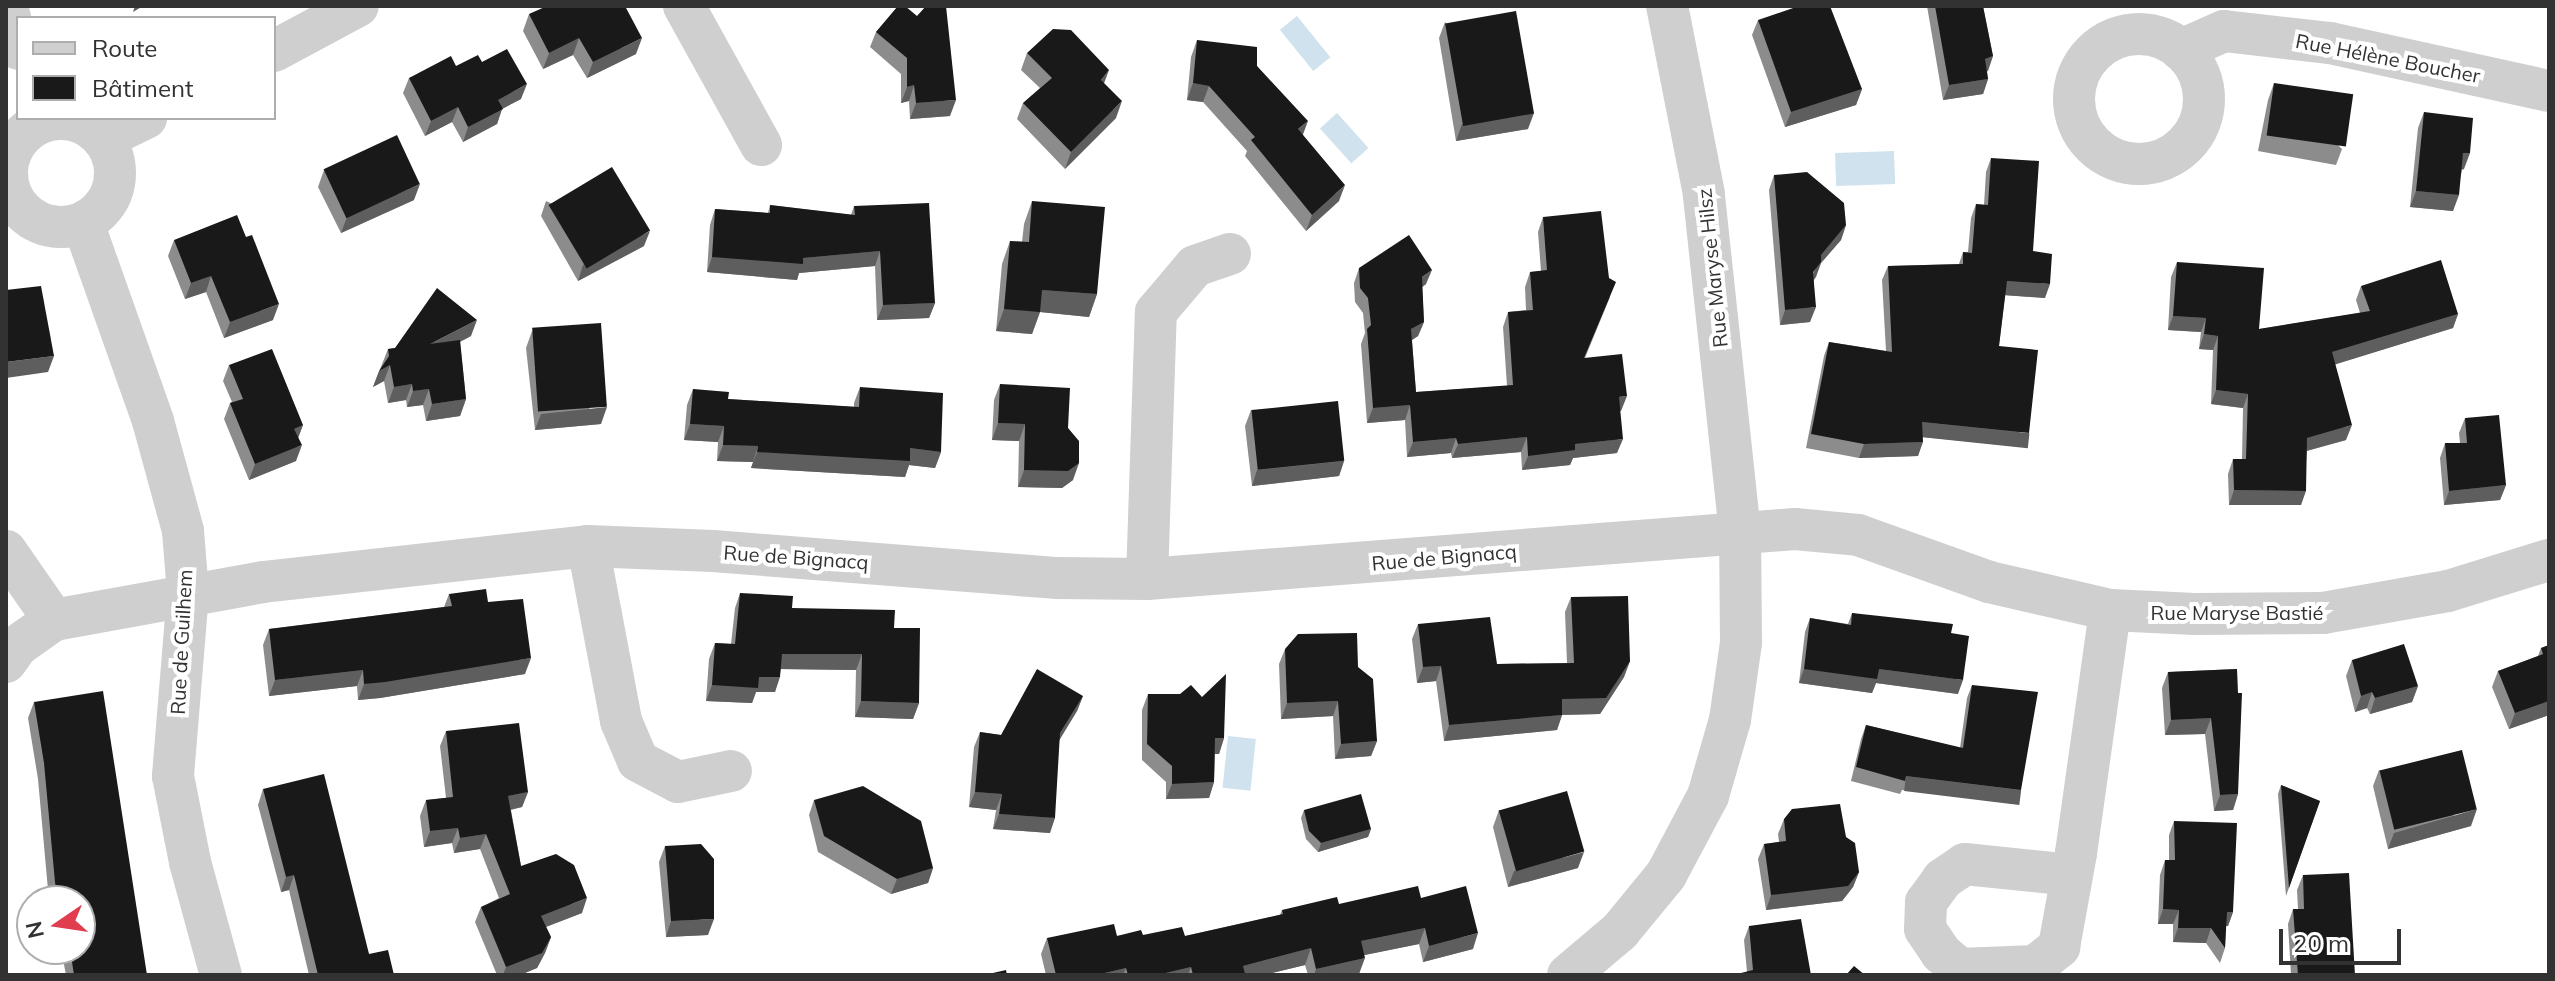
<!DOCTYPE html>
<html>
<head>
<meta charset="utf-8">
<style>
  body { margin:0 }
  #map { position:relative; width:2555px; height:981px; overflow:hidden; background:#fff; font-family:Mulish,sans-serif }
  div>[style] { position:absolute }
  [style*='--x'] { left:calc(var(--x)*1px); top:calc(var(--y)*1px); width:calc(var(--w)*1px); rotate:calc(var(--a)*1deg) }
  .water>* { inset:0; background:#cfe2ed; transform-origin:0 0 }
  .minor>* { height:42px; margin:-21px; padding:0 21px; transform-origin:21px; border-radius:21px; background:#cfcfcf }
  .minor>.ring { margin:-21px; padding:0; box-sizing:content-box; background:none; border:42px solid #cfcfcf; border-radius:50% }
  .wall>* { inset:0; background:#8c8c8c }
  .shaded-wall>* { inset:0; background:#5e5e5e; transform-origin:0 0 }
  .building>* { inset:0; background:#191919; transform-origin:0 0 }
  span { translate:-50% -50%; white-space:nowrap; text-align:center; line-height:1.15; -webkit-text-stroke:8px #fff; paint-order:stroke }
  .street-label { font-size:20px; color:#323232 }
  .frame { position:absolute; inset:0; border:8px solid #323232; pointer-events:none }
  .legend { position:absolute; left:16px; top:16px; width:260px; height:104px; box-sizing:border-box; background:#fff; border:2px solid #adadad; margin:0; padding:10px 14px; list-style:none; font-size:24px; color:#323232 }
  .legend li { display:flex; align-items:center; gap:16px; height:40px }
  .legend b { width:40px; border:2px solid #adadad }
  .north { position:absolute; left:16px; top:885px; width:80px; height:80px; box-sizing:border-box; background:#fff; border:2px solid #adadad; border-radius:50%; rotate:257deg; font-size:22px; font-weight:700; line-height:32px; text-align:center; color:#323232 }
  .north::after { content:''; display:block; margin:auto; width:28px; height:36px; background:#e03e4f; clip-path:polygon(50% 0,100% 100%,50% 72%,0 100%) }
  .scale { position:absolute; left:2279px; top:929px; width:122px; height:36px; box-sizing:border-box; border:4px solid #323232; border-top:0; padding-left:10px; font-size:24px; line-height:28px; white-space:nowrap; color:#323232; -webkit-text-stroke:6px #fff; paint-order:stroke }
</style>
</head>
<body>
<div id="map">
  <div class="water">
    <div style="left:1297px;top:16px;width:53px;height:22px;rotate:51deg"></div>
    <div style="left:1337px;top:113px;width:47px;height:23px;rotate:48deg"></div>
    <div style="left:1894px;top:151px;width:33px;height:59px;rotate:88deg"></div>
    <div style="left:1228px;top:736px;width:28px;height:52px;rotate:6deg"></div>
  </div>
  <div class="minor">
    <div style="--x:7;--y:6;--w:44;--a:75.7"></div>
    <div style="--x:684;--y:6;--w:159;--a:61"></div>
    <div class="ring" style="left:2074px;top:34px;width:88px;height:88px"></div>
    <div style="--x:2181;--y:50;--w:47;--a:-23.8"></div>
    <div style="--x:2224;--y:31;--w:107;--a:6.5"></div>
    <div style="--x:2330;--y:43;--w:224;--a:12.4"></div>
    <div style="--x:274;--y:51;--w:95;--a:-28.2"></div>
    <div class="ring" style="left:7px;top:119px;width:66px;height:66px"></div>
    <div style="--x:103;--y:139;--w:48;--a:-26"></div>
    <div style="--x:83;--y:223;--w:210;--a:70.5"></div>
    <div style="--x:153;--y:421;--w:114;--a:74.7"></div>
    <div style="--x:183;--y:531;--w:62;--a:85.4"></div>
    <div style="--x:188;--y:593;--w:184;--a:94.7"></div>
    <div style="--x:173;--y:776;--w:88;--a:78.8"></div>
    <div style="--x:190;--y:862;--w:117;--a:74.7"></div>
    <div style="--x:588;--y:546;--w:178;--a:79.3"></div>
    <div style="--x:621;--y:721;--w:43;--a:67"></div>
    <div style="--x:638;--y:761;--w:45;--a:27.7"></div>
    <div style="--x:678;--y:782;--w:54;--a:-11.7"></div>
    <div style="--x:6;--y:551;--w:84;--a:55.2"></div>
    <div style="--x:1147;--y:579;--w:267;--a:-88.1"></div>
    <div style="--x:1156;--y:312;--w:60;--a:-49.7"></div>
    <div style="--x:1195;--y:266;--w:37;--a:-19"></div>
    <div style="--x:6;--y:662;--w:19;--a:-55"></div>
    <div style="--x:17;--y:646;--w:45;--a:-35.1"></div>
    <div style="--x:54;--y:620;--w:212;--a:-10.3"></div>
    <div style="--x:263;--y:582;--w:327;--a:-6.3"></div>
    <div style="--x:588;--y:546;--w:125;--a:2.3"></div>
    <div style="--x:713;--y:551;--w:346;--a:4.5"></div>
    <div style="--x:1058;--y:578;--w:89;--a:0.6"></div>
    <div style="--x:1147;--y:579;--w:650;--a:-4.41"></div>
    <div style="--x:1795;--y:529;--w:63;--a:5.4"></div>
    <div style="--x:1858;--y:535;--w:139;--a:19.7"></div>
    <div style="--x:1989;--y:582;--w:124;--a:13"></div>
    <div style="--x:2110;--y:610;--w:85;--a:2.7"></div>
    <div style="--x:2195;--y:614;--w:128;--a:-0.4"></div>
    <div style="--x:2323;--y:613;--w:127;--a:-10"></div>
    <div style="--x:2448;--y:591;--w:106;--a:-17.1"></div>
    <div style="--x:2071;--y:875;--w:107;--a:-174.1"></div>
    <div style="--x:1965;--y:864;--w:27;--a:146"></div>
    <div style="--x:1943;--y:879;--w:29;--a:126"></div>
    <div style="--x:1926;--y:902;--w:27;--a:92"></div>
    <div style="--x:1925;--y:929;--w:29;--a:56"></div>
    <div style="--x:1941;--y:953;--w:25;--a:40"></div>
    <div style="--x:1960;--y:969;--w:75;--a:-2.3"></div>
    <div style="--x:2035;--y:966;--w:31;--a:-38"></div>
    <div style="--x:2059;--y:947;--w:96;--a:-79.7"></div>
    <div style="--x:2076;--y:853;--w:245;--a:-82"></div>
    <div style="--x:1568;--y:975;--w:68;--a:-40.2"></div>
    <div style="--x:1620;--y:931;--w:72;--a:-50.6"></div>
    <div style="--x:1666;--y:875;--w:89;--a:-62"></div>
    <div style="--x:1708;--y:796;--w:79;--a:-73.9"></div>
    <div style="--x:1730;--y:720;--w:78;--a:-81.9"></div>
    <div style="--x:1741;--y:643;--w:110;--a:-90.5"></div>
    <div style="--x:1740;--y:533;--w:341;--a:-96.1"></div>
    <div style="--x:1704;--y:194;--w:192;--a:-101.1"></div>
  </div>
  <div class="wall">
    <div style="clip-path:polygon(898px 6px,950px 116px,910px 119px,909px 101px,901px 103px,901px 74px,870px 47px,876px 32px)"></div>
    <div style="clip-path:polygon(1927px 6px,1983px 6px,1993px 56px,1987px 71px,1988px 79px,1983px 94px,1943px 100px)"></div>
    <div style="clip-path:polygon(529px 14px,636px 54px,587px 78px,573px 55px,543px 69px,523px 31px)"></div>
    <div style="clip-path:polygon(1758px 20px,1862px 89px,1856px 105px,1785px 127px,1752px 35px)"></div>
    <div style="clip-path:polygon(1445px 22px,1528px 129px,1456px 141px,1439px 38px)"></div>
    <div style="clip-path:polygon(1197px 40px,1257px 66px,1303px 135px,1339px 201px,1306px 231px,1245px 156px,1247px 151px,1203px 102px,1187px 100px,1191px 57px)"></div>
    <div style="clip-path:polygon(1027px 53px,1104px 84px,1116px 118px,1065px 169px,1017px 119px,1023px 103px,1040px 88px,1021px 70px)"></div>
    <div style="clip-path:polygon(482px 62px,521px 99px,502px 109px,497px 124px,463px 142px,452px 122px,425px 136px,403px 93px,409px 78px,456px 66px)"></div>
    <div style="clip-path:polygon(2274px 83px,2342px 149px,2336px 165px,2258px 151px,2268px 100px)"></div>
    <div style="clip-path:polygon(2424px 112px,2464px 169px,2462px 170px,2453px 211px,2410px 207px,2418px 128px)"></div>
    <div style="clip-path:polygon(1991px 158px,2033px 251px,2045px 298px,2005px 295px,1999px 346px,2023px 447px,1923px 437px,1918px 456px,1859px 458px,1806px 448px,1824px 356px,1829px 342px,1886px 351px,1882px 280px,1888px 266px,1959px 264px,1963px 252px,1968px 252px,1971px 218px,1976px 204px,1984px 205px,1986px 172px)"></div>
    <div style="clip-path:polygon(324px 170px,414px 200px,341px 233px,318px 187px)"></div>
    <div style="clip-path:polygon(1774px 175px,1846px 225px,1841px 240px,1821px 263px,1814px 280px,1810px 322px,1780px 325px,1769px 190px)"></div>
    <div style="clip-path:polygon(546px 201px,644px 246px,578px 281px,541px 216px)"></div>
    <div style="clip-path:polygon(1032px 201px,1097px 294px,1089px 317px,1040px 312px,1032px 334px,996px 331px,1002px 264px,1010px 241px,1022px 242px,1024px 224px)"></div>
    <div style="clip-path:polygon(770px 205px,851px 215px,854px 206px,935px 303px,929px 318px,877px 320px,875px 266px,799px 273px,797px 280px,707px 272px,710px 225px,715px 209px,768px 213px)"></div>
    <div style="clip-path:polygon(1543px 217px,1610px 297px,1585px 358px,1621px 411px,1620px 411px,1617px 453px,1573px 458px,1570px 465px,1522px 470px,1521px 452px,1452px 458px,1451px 453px,1407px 457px,1405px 420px,1367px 423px,1361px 344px,1365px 333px,1363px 313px,1355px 302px,1354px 283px,1359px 268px,1426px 284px,1422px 287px,1424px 322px,1418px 336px,1412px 340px,1416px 392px,1507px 386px,1503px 327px,1508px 312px,1526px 310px,1525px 287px,1530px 272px,1541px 271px,1538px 232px)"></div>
    <div style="clip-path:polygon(174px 240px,273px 320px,224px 338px,206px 292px,185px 299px,168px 256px)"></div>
    <div style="clip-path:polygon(2177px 262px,2259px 329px,2360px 313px,2356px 300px,2361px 286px,2458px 314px,2453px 328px,2335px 364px,2346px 440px,2307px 451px,2301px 505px,2229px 505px,2228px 474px,2233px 459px,2242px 459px,2243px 408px,2211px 404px,2213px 350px,2199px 349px,2201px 332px,2168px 330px,2171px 277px)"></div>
    <div style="clip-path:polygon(532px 331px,601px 424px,535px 430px,526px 348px)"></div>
    <div style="clip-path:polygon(471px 336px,460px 342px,466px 399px,460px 416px,426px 421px,423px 405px,407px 407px,406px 400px,388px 403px,384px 381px,373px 387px,388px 349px)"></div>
    <div style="clip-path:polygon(229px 365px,303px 425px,298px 437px,296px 461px,249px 480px,224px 419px,230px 403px,232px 402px,223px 381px)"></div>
    <div style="clip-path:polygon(1000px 384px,1068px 428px,1073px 480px,1062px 488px,1018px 487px,1019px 441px,992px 440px,994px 400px)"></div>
    <div style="clip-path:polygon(860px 387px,941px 452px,935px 468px,909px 465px,905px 477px,751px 468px,753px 462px,717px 461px,718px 442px,684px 440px,687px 405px,693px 389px,728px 399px,854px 407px,854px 403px)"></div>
    <div style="clip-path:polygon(1251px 410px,1344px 461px,1339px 476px,1252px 486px,1245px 426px)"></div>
    <div style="clip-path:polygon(2465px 418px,2506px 485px,2500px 500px,2444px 505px,2440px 458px,2445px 443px,2460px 443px,2459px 433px)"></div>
    <div style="clip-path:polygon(740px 593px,792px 608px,894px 628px,919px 703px,913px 719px,855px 717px,856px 670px,781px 669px,775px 692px,756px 692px,752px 703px,706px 701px,709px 659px,715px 643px,731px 644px,735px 608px)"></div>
    <div style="clip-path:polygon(449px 594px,488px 602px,525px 674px,380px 698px,358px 700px,357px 686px,269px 696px,263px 645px,269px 629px,444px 607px)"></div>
    <div style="clip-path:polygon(1571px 597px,1630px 661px,1624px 677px,1600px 714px,1562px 715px,1557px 730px,1444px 741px,1436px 681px,1417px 683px,1412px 639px,1418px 624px,1497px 664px,1567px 663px,1565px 612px)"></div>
    <div style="clip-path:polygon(1852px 613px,1951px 633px,1958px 694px,1876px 683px,1872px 693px,1799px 683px,1805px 632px,1810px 618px,1848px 624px)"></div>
    <div style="clip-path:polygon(2549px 645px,2549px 715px,2509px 729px,2492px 687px,2498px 671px,2538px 656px,2541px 648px)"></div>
    <div style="clip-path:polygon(1285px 649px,1358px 667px,1377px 741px,1371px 756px,1335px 759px,1333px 716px,1281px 719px,1279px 664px)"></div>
    <div style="clip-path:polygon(2352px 660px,2418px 686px,2412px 702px,2370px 714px,2367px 708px,2355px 712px,2346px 676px)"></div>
    <div style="clip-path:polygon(2237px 669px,2238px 794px,2233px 810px,2214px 811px,2205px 734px,2165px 735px,2162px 688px,2168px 672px)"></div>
    <div style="clip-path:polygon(1972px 685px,2021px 790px,2016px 804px,1902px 790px,1900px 794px,1851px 781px,1861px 739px,1866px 725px,1960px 748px,1967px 698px)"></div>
    <div style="clip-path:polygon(1148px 694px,1224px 738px,1219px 754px,1215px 754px,1214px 782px,1209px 798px,1166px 799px,1166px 782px,1142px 760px,1142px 710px)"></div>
    <div style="clip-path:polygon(1083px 696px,1077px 711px,1059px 740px,1050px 833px,993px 829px,996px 810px,969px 807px,974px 747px,980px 732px,1001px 735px)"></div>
    <div style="clip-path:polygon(34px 702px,147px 975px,66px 975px,61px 949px,80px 949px,80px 901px,49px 901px,38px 779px,28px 718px)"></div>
    <div style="clip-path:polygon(446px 731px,528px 792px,522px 807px,511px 810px,521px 866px,582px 913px,546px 927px,551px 937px,545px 953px,537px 968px,520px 975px,497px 975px,475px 922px,481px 907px,499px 898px,480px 849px,454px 853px,452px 843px,424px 847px,420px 816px,426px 800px,446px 798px,440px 746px)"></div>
    <div style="clip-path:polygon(2379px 770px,2471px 826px,2388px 849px,2373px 786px)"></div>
    <div style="clip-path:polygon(2281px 785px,2320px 801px,2286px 896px,2278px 794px)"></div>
    <div style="clip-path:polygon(263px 789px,369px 954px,394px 975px,309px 975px,289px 890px,281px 892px,258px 805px)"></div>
    <div style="clip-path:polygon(814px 800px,933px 868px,928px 883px,891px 894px,818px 852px,809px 815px)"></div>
    <div style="clip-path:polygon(1304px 810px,1371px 829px,1368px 837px,1318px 852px,1306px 839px,1301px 818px)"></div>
    <div style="clip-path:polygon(1499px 810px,1578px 868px,1508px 887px,1493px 827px)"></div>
    <div style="clip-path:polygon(1784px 819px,1846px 837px,1859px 872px,1853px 887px,1842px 901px,1766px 910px,1758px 859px,1764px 844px,1779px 842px,1778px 834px)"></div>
    <div style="clip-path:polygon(2174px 821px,2233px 912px,2228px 926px,2226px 926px,2225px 948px,2220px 963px,2206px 943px,2173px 942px,2173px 924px,2158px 924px,2160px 875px,2165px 860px,2169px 860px,2169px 835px)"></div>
    <div style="clip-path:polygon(665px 846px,708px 935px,666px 937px,659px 862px)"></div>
    <div style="clip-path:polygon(2303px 875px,2355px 975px,2291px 975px,2288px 924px,2293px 909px,2298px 909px,2297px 890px)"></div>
    <div style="clip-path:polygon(1421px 898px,1473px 949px,1423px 962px,1419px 944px,1364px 955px,1359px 974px,1353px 975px,1308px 975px,1305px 965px,1264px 975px,1046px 975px,1041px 954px,1047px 938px,1143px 935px,1185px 936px,1280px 915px,1282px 910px)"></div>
    <div style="clip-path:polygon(1749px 926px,1811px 975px,1747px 972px,1744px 940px)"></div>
  </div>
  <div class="shaded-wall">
    <div style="clip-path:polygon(135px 6px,143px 6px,133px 12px)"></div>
    <div style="clip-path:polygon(579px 38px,573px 55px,543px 69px,549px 53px)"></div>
    <div style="clip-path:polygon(642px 38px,636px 54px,587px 78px,593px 62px)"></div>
    <div style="clip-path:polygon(1993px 56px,1988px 71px,1980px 74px,1985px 59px)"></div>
    <div style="clip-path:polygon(1109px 70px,1103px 86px,1101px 80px)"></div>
    <div style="clip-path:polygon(1988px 79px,1983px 94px,1943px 100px,1949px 85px)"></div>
    <div style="clip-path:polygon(1193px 83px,1209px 86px,1203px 102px,1187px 100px)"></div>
    <div style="clip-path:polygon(527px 84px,521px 99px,502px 109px,497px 124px,463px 142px,468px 127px,498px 100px)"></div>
    <div style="clip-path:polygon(914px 85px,909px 101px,901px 103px,907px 87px)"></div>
    <div style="clip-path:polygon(1862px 89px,1856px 105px,1785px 127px,1791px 112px)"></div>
    <div style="clip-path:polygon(956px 100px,950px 116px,910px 119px,916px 103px)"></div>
    <div style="clip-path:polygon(1122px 101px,1116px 118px,1065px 169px,1071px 152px)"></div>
    <div style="clip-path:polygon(458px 107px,452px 122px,425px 136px,431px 121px)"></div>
    <div style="clip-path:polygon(1534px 113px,1528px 129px,1456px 141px,1462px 124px)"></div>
    <div style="clip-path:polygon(1308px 121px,1302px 137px,1298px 129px)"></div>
    <div style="clip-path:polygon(2463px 153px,2470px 153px,2464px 169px,2457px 170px)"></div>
    <div style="clip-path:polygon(420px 184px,414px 200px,341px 233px,347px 217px)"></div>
    <div style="clip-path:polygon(1345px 185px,1339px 201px,1306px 231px,1312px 215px)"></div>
    <div style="clip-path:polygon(2416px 191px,2459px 195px,2453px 211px,2410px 207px)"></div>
    <div style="clip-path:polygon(1846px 225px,1841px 240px,1821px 263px,1816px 277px,1808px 287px,1821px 255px)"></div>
    <div style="clip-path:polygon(650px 231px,644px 246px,578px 281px,583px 265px)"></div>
    <div style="clip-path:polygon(880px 251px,875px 266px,799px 273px,797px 280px,707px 272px,712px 257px,803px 258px)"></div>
    <div style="clip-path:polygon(1432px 270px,1426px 284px,1416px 292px,1422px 277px)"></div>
    <div style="clip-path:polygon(211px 276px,206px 292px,185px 299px,191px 283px)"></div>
    <div style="clip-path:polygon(2007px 281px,2050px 284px,2045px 298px,2002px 295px)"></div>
    <div style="clip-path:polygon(1042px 290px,1097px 294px,1089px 317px,1040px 312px,1032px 334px,996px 331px,1004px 309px)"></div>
    <div style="clip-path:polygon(935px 303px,929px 318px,877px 320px,883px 305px)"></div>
    <div style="clip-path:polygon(279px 304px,273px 320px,224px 338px,230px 322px)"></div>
    <div style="clip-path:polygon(1816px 307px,1810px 322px,1780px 325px,1785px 310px)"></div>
    <div style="clip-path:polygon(2458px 314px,2453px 328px,2327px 367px,2332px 352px)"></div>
    <div style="clip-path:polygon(2173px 316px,2206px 318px,2201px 332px,2168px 330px)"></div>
    <div style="clip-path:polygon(477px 320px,471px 336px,424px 360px,430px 344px)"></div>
    <div style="clip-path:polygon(1424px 322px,1418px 336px,1406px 344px,1411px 329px)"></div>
    <div style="clip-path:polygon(2204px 334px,2218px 336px,2213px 350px,2199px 349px)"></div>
    <div style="clip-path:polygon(54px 356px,48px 372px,6px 378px,6px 362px)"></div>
    <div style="clip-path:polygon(390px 365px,384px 381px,373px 387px,379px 371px)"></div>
    <div style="clip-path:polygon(412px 384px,406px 400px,388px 403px,394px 387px)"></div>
    <div style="clip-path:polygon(429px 389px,423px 405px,407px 407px,413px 391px)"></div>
    <div style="clip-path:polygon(2216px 390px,2248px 394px,2243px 408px,2211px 404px)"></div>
    <div style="clip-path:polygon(1627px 396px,1621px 411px,1613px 412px,1619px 397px)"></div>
    <div style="clip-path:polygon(466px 399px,460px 416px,426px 421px,432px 404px)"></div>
    <div style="clip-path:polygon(1410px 405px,1405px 420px,1367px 423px,1373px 408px)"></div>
    <div style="clip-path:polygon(607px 407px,601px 424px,535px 430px,541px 414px)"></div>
    <div style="left:1922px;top:422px;width:108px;height:15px;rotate:6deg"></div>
    <div style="clip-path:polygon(998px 423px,1025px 424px,1019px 441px,992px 440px)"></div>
    <div style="clip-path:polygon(690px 424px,724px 426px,718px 442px,684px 440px)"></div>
    <div style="clip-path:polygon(303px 425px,297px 441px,294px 429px)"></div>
    <div style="clip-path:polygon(2352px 425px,2346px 440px,2302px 452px,2307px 438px)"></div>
    <div style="clip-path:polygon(1527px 437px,1521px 452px,1452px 458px,1458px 444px)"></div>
    <div style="clip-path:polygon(1456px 438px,1451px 453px,1407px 457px,1413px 442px)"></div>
    <div style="clip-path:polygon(1623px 439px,1617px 453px,1573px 458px,1570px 465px,1522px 470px,1528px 456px,1575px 444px)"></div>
    <div style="clip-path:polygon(1923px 442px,1918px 456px,1859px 458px,1864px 444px)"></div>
    <div style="clip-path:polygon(302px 445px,296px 461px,249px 480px,255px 464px)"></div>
    <div style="clip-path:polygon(723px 445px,758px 446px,753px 462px,717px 461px)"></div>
    <div style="clip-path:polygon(910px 448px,941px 452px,935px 468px,909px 465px,905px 477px,751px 468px,757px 452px)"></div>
    <div style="clip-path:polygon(1344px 461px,1339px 476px,1252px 486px,1257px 470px)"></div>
    <div style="clip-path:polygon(1079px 463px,1073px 480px,1062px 488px,1018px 487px,1024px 470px)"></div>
    <div style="clip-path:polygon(2506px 485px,2500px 500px,2444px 505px,2449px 491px)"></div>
    <div style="clip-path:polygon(2234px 490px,2306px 491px,2301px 505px,2229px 505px)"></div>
    <div style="clip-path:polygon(782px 654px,862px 654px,856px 670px,777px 669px)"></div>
    <div style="clip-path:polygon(531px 658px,525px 674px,380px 698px,358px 700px,364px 684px)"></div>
    <div style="clip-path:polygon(1630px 661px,1624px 677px,1600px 714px,1556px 715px,1562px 699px)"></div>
    <div style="clip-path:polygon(1441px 666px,1436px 681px,1417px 683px,1423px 667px)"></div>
    <div style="clip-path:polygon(1804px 669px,1879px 669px,1963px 680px,1958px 694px,1876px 683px,1872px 693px,1799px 683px)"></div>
    <div style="clip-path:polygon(363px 670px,357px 686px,269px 696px,275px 680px)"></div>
    <div style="clip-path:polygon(759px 677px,780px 677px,775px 692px,756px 692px,752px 703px,706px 701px,712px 685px)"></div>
    <div style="clip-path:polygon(2418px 686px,2412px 702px,2370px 714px,2375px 698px)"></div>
    <div style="clip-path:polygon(2372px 692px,2367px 708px,2355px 712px,2361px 696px)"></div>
    <div style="clip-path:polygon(1083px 696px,1077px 711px,1054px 749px,1060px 733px)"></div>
    <div style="clip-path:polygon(861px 701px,919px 703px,913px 719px,855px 717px)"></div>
    <div style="clip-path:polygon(1338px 701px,1333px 716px,1281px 719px,1287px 703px)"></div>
    <div style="clip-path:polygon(2549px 701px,2549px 715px,2509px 729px,2515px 713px)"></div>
    <div style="clip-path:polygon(1562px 715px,1557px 730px,1444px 741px,1449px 725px)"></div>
    <div style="clip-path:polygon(2211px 718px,2205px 734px,2165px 735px,2171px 720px)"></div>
    <div style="clip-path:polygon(1215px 738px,1224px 738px,1219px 754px,1210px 754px)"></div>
    <div style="clip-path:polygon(1377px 741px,1371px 756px,1335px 759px,1341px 744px)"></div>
    <div style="left:1906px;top:776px;width:116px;height:15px;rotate:7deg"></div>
    <div style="clip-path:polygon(1214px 782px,1209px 798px,1166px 799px,1172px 784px)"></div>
    <div style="clip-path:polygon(528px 792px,522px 807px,503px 811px,508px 796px)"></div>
    <div style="clip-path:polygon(975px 792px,1002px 794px,996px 810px,969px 807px)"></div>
    <div style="clip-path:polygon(2238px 794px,2233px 810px,2214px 811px,2220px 795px)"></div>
    <div style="clip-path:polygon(2477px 809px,2471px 826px,2388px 849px,2394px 833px)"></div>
    <div style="clip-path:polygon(999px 814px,1055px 818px,1050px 833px,993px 829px)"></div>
    <div style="clip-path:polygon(458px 828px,452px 843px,424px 847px,430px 831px)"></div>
    <div style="clip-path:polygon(1371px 829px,1368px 837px,1318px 852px,1321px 843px)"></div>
    <div style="clip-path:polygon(486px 834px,480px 849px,454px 853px,460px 838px)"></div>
    <div style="clip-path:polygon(1584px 852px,1578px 868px,1508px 887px,1514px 871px)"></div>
    <div style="clip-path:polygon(933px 868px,928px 883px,891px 894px,897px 879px)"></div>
    <div style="clip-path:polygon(1859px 872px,1853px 887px,1842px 901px,1766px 910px,1771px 895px)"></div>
    <div style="clip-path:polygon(294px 875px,289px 890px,281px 892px,286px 877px)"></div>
    <div style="clip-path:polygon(587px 898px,582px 913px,535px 931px,541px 916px)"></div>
    <div style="clip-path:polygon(2163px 909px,2179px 910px,2173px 924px,2158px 924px)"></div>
    <div style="clip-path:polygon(2227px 912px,2233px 912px,2228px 926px,2221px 926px)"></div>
    <div style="clip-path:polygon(714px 919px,708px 935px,666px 937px,671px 921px)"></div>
    <div style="clip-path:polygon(1425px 928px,1419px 944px,1355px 957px,1361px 941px)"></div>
    <div style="clip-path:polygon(2178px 928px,2211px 928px,2206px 943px,2173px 942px)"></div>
    <div style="clip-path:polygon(1478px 933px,1473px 949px,1423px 962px,1429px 946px)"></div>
    <div style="clip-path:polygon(551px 937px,545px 953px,537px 968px,520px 975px,503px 975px,506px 967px)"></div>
    <div style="clip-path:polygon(1311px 948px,1305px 965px,1264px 975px,1240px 975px,1243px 966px)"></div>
    <div style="clip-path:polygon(1365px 958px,1359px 974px,1353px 975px,1314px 975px,1316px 969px)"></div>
    <div style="clip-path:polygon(1191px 967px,1188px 975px,1157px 975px)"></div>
    <div style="clip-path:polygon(1126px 968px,1123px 975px,1096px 975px)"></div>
  </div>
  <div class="building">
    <div style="clip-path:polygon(547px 6px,625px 6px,642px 38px,593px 62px,579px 38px,549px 53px,529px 14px)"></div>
    <div style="clip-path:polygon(898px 6px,905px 6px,917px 16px,926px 6px,946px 6px,956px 100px,916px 103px,914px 85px,907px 87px,907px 58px,876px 32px)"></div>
    <div style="clip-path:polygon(1799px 6px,1830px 6px,1862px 89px,1791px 112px,1758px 20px)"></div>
    <div style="clip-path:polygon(1935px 6px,1983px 6px,1993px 56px,1985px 59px,1988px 79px,1949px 85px)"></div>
    <div style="left:1516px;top:11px;width:104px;height:72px;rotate:80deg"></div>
    <div style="clip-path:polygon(1053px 29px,1071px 30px,1109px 70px,1101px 80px,1122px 101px,1071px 152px,1023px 103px,1052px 78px,1027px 53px)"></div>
    <div style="clip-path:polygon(1197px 40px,1257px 47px,1257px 66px,1308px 121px,1298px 129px,1345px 185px,1312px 215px,1251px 140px,1255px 137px,1209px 86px,1193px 83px)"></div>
    <div style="clip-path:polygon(507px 49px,527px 84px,498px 100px,503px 109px,468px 127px,458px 107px,431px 121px,409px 78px,451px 56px,456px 66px,478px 55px,482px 62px)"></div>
    <div style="left:2274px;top:83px;width:80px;height:53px;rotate:8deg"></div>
    <div style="clip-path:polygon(2424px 112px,2473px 118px,2470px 153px,2463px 153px,2459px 195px,2416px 191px)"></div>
    <div style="left:397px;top:135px;width:54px;height:81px;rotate:65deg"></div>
    <div style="clip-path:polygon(1991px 158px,2039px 161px,2033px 251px,2052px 254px,2050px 284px,2007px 281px,1999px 346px,2038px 350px,2029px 433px,1922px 422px,1923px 442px,1864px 444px,1811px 434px,1829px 342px,1892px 352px,1888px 266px,1963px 264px,1963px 252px,1972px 253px,1976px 204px,1988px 205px)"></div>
    <div style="left:612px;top:167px;width:74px;height:74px;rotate:59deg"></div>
    <div style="clip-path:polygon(1807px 172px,1844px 203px,1846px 225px,1821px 255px,1821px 262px,1813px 272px,1816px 307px,1785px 310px,1774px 175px)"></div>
    <div style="clip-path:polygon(1032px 201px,1105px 207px,1097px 294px,1042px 290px,1040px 312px,1004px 309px,1010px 241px,1029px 242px)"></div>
    <div style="clip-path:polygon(929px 203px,935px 303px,883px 305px,880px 251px,803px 258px,803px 264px,712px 257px,715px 209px,770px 213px,770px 205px,855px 215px,854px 206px)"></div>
    <div style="clip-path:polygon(1601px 211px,1609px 278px,1616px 282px,1584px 358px,1622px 354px,1627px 396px,1619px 397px,1623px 439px,1575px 444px,1575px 450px,1528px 456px,1527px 437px,1458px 444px,1456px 438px,1413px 442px,1410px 405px,1373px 408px,1367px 329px,1371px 325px,1368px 298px,1360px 288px,1359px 268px,1409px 235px,1432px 270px,1422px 277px,1424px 322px,1411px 329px,1416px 392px,1513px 385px,1508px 312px,1533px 310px,1530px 272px,1547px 270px,1543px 217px)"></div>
    <div style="clip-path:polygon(237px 215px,246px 237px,252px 235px,279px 304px,230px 322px,211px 276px,191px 283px,174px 240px)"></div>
    <div style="clip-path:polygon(2441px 260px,2458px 314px,2332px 352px,2352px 425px,2307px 438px,2306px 491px,2234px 490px,2233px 459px,2246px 459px,2248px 394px,2216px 390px,2218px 336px,2204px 334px,2206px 318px,2173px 316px,2177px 262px,2264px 268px,2259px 329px,2370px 311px,2361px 286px)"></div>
    <div style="clip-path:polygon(41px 286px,54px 356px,6px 362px,6px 290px)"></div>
    <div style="clip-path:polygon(437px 288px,477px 320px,430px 344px,460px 340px,466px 399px,432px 404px,429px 389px,413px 391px,412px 384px,394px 387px,390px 365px,379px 371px,389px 356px,388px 349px,395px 348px)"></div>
    <div style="left:601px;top:323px;width:84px;height:69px;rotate:86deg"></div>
    <div style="clip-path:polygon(272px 349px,303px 425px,294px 429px,302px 445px,255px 464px,230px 403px,243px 399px,229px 365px)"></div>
    <div style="clip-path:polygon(1000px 384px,1070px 388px,1068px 428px,1079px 441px,1079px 463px,1068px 471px,1024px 470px,1025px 424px,998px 423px)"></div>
    <div style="clip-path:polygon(860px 387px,943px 393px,941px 452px,910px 448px,910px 461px,757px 452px,758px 446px,723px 445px,724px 426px,690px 424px,693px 389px,729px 392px,728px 399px,859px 407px)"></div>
    <div style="left:1338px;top:401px;width:60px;height:87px;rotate:84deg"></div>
    <div style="clip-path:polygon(2499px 415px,2506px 485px,2449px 491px,2445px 443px,2467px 443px,2465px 418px)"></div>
    <div style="clip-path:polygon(486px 589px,488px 602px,523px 599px,531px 658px,385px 682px,364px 684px,363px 670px,275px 680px,269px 629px,452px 606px,449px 594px)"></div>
    <div style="clip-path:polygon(740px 593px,793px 596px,792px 608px,895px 610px,894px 628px,920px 628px,919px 703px,861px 701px,862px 654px,782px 654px,780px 677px,759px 677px,758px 688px,712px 685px,715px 643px,735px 644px)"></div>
    <div style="clip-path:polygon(1628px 596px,1630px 661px,1606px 698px,1562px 699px,1562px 715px,1449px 725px,1441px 666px,1423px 667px,1418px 624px,1490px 617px,1497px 664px,1574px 663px,1571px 597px)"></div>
    <div style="clip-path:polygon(1852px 613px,1953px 624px,1951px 633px,1969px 636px,1963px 680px,1879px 669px,1877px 679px,1804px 669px,1810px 618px,1851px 625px)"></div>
    <div style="clip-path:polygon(1357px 633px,1358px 667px,1373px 679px,1377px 741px,1341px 744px,1338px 701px,1287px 703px,1285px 649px,1298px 634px)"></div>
    <div style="clip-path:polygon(2404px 644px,2418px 686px,2375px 698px,2372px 692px,2361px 696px,2352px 660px)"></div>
    <div style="clip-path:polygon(2549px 645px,2549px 701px,2515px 713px,2498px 671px,2543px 654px,2541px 648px)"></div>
    <div style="clip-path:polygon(1037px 669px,1083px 696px,1060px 733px,1055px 818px,999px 814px,1002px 794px,975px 792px,980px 732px,1001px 735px)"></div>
    <div style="clip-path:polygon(2237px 669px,2238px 693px,2242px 693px,2238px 794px,2220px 795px,2211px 718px,2171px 720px,2168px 672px)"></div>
    <div style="clip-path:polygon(1226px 674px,1224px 738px,1215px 738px,1214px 782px,1172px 784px,1172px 766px,1147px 744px,1148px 694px,1180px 694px,1191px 685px,1202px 697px)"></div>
    <div style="clip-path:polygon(1972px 685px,2038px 692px,2021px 790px,1906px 776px,1905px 781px,1856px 767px,1866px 725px,1963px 748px)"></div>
    <div style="clip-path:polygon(103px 691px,147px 975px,74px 975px,70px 949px,80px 949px,80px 901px,58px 901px,55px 882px,44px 763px,34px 702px)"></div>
    <div style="clip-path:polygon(519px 723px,528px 792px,508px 796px,521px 866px,556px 854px,574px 865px,587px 898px,541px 916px,551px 937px,542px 953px,506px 967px,481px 907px,510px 894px,486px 834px,460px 838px,458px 828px,430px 831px,426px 800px,453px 797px,446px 731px)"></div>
    <div style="left:2462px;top:750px;width:61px;height:85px;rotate:76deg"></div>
    <div style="clip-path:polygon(324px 774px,369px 954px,388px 950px,394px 975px,318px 975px,294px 875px,286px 877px,263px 789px)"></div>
    <div style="clip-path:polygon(2281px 785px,2320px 801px,2289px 888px)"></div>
    <div style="clip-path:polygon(863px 786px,921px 821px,933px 868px,897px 879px,824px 836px,814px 800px)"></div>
    <div style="left:1567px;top:791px;width:63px;height:71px;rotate:74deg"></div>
    <div style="clip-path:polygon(1361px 794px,1371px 829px,1321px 843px,1309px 831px,1304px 810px)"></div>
    <div style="clip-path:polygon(1840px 804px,1846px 837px,1855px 843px,1859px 872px,1848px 886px,1771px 895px,1764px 844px,1786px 841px,1784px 819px,1792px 809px)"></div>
    <div style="clip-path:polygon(2174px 821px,2237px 823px,2233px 912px,2227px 912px,2225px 948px,2211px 928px,2178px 928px,2179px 910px,2163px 909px,2165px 860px,2175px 860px)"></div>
    <div style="clip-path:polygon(701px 844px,714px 859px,714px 919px,671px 921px,665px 846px)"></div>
    <div style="clip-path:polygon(2349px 873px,2355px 975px,2298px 975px,2293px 909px,2304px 909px,2303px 875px)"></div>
    <div style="clip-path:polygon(1418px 886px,1421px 898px,1466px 886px,1478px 933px,1429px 946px,1425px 928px,1361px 941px,1365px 958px,1316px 969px,1311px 948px,1243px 966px,1245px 974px,1242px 975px,1193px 975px,1191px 967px,1157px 975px,1128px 975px,1126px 968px,1096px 975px,1056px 975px,1047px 938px,1114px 924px,1117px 936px,1141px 930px,1143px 935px,1182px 927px,1185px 936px,1283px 914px,1282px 910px,1337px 897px,1339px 904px)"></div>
    <div style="clip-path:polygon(1801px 919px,1811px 975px,1733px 975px,1753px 970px,1749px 926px)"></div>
    <div style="clip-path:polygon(1854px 966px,1865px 975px,1846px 975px)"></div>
    <div style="clip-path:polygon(1006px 970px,1007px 975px,984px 975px)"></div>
  </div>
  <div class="street-label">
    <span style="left:2388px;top:58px;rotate:11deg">Rue Hélène Boucher</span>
    <span style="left:1712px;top:268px;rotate:-96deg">Rue Maryse Hilsz</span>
    <span style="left:796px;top:557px;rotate:4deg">Rue de Bignacq</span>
    <span style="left:1444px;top:557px;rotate:-5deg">Rue de Bignacq</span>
    <span style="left:2237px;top:612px">Rue Maryse Bastié</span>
    <span style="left:181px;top:642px;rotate:-87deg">Rue de Guilhem</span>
  </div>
  <div class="frame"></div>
  <ul class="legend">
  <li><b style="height:10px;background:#cfcfcf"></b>Route</li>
  <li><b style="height:22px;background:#191919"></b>Bâtiment</li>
  </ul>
  <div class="north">N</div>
  <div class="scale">20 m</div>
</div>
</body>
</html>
